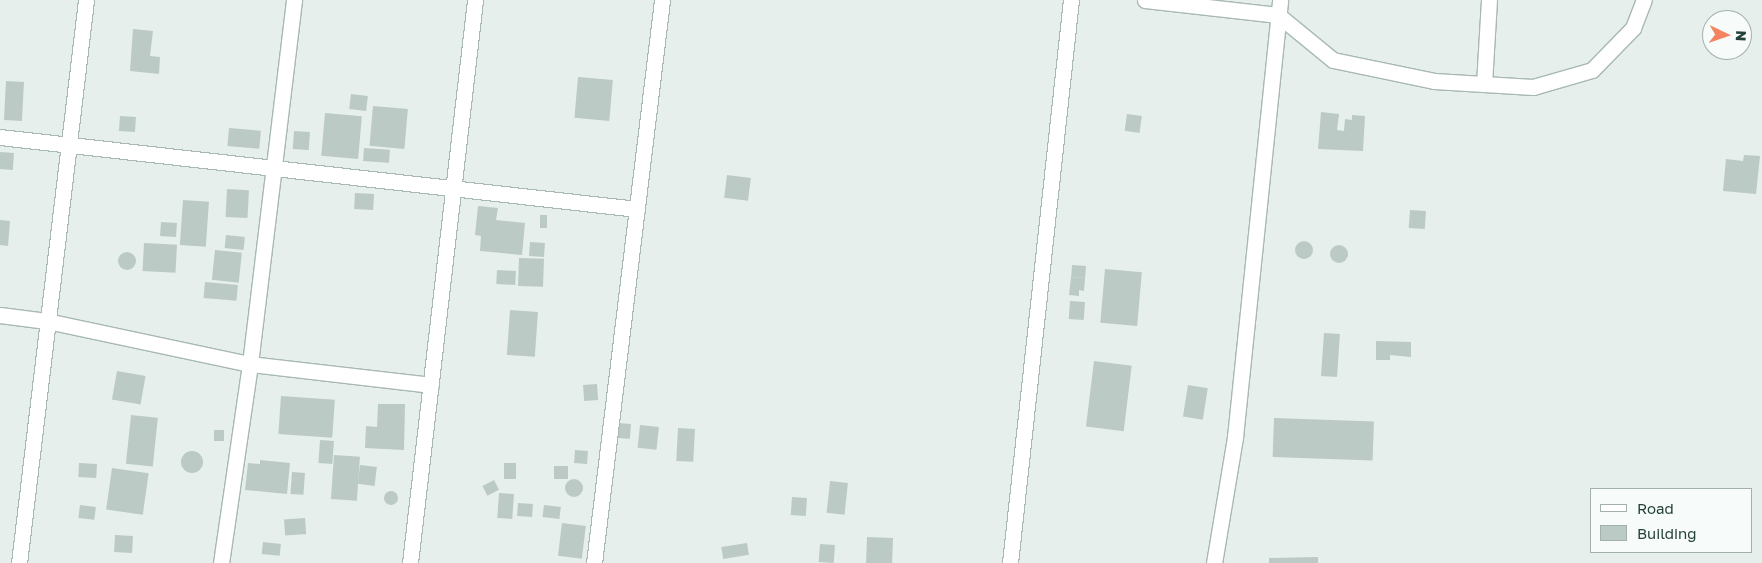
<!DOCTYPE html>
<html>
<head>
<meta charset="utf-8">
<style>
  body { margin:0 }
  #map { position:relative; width:1762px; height:563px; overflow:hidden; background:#e6efeb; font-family:"Golos Text",sans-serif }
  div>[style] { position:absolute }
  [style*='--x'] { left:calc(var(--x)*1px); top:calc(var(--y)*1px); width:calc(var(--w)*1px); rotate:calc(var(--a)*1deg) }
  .building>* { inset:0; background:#bbcac4; transform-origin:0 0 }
  .round { border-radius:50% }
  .roads { filter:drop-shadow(1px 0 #a8b8b2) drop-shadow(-1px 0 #a8b8b2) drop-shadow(0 1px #a8b8b2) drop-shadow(0 -1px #a8b8b2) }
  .minor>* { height:15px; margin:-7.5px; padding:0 7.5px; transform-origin:7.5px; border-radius:7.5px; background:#fff }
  span { translate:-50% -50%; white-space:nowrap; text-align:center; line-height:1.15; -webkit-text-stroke:5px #f7fbf9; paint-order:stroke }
  .legend { position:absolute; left:1590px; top:488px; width:162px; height:65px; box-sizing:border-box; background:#f7fbf9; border:1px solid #a3b1ad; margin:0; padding:6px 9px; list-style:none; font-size:15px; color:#24423a }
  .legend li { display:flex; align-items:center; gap:10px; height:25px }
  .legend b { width:25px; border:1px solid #a3b1ad }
  .north { position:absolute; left:1702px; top:10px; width:50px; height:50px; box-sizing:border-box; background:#f7fbf9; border:1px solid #a3b1ad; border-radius:50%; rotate:93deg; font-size:14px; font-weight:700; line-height:20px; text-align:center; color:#24423a }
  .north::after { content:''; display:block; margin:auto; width:18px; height:22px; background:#f4845f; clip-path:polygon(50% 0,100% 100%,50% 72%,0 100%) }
</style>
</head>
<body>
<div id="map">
  <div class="building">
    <div style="clip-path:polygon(133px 29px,153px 31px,150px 56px,160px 57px,159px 74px,130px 71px)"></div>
    <div style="left:578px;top:77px;width:35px;height:41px;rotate:5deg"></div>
    <div style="left:6px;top:81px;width:18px;height:39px;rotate:3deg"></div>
    <div style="left:351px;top:94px;width:17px;height:15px;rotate:7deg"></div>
    <div style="left:373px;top:106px;width:35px;height:40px;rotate:5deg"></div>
    <div style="clip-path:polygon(1321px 112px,1339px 114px,1337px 130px,1344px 131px,1345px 119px,1352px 120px,1352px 115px,1365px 116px,1363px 151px,1318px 149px)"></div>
    <div style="left:325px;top:113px;width:37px;height:43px;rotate:5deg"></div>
    <div style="left:1127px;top:114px;width:15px;height:17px;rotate:8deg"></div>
    <div style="left:120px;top:116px;width:16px;height:15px;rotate:4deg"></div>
    <div style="left:229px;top:128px;width:32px;height:18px;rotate:5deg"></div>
    <div style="left:294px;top:131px;width:16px;height:18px;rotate:4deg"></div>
    <div style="left:364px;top:148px;width:26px;height:13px;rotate:4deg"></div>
    <div style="left:0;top:152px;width:14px;height:17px;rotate:4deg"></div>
    <div style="clip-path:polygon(1744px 155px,1760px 156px,1756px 194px,1723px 191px,1726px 159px,1743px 161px)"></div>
    <div style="left:727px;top:175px;width:24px;height:23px;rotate:7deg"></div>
    <div style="left:227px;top:189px;width:22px;height:28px;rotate:3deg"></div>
    <div style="left:355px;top:193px;width:19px;height:16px;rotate:3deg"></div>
    <div style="left:183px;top:200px;width:26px;height:45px;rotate:4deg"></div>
    <div style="clip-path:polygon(478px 206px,498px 208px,496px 220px,525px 223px,522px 255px,480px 251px,481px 236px,475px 235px)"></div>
    <div style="left:1410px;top:210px;width:16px;height:18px;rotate:4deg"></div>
    <div style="left:540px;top:215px;width:7px;height:13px"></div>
    <div style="clip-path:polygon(0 220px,10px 221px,8px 246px,0 245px)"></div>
    <div style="left:161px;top:222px;width:16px;height:14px;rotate:4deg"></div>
    <div style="left:226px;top:235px;width:19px;height:13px;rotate:6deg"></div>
    <div class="round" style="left:1295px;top:241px;width:18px;height:18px"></div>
    <div style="left:530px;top:242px;width:15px;height:14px;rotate:4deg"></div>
    <div style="left:144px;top:243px;width:33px;height:28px;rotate:3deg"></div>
    <div class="round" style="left:1330px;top:245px;width:18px;height:18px"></div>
    <div style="left:215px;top:250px;width:27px;height:30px;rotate:6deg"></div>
    <div class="round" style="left:118px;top:252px;width:18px;height:18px"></div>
    <div style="left:519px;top:258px;width:25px;height:28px;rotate:2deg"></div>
    <div style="left:1072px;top:265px;width:14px;height:12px;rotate:4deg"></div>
    <div style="left:1105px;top:269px;width:37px;height:54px;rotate:5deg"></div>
    <div style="left:497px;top:270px;width:19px;height:14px;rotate:3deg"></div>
    <div style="clip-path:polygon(1071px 277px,1085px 278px,1084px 291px,1079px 290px,1079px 296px,1069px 295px)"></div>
    <div style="left:205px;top:282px;width:33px;height:16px;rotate:5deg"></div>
    <div style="left:1070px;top:301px;width:15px;height:18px;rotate:4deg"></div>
    <div style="left:510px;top:310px;width:28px;height:45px;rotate:4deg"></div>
    <div style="left:1324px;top:333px;width:16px;height:43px;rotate:4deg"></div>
    <div style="clip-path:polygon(1376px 341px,1411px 342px,1411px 357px,1390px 355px,1390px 360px,1376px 360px)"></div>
    <div style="left:1094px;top:361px;width:38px;height:66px;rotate:7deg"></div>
    <div style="left:117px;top:371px;width:29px;height:29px;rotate:10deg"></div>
    <div style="left:597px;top:384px;width:16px;height:14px;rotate:86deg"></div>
    <div style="left:1188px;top:385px;width:20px;height:32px;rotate:9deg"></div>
    <div style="left:281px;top:396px;width:54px;height:38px;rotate:4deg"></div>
    <div style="clip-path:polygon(378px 404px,405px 404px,404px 450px,365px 448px,366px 426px,377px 427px)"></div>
    <div style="left:131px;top:415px;width:27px;height:49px;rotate:6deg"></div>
    <div style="left:1274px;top:418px;width:100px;height:39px;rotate:2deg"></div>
    <div style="left:618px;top:423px;width:13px;height:15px;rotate:4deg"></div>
    <div style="left:640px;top:425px;width:19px;height:23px;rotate:6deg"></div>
    <div style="left:678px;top:428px;width:17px;height:33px;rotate:3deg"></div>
    <div style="left:214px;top:430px;width:10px;height:11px"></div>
    <div style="left:320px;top:440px;width:14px;height:23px;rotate:4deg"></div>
    <div style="left:575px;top:450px;width:13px;height:13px;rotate:4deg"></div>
    <div class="round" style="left:181px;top:451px;width:22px;height:22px"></div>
    <div style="left:334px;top:455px;width:26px;height:44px;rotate:4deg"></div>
    <div style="clip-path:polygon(260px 460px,290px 463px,287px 494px,245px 490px,248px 463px,260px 464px)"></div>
    <div style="left:79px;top:463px;width:18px;height:14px;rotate:3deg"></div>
    <div style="left:504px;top:463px;width:12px;height:16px"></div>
    <div style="left:360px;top:465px;width:17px;height:19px;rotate:7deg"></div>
    <div style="left:554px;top:466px;width:14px;height:13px"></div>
    <div style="left:112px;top:468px;width:37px;height:42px;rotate:8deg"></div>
    <div style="left:292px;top:472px;width:13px;height:22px;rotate:4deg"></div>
    <div class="round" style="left:565px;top:479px;width:18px;height:18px"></div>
    <div style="left:494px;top:480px;width:11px;height:13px;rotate:63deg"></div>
    <div style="left:830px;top:481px;width:18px;height:32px;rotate:6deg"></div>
    <div class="round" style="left:384px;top:491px;width:14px;height:14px"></div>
    <div style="left:499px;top:493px;width:15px;height:25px;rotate:4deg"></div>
    <div style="left:792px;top:497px;width:15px;height:18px;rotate:4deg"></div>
    <div style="left:518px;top:503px;width:15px;height:13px;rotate:4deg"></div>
    <div style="left:80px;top:505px;width:16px;height:13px;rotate:7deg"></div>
    <div style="left:544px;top:505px;width:17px;height:12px;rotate:7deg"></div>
    <div style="left:305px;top:518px;width:16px;height:21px;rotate:86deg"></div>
    <div style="left:562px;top:523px;width:24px;height:33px;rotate:7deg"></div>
    <div style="left:115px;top:535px;width:18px;height:17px;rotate:3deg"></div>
    <div style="left:867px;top:537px;width:26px;height:26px;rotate:2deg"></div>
    <div style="left:263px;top:542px;width:18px;height:12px;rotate:6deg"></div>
    <div style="left:747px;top:543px;width:12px;height:26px;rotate:81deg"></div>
    <div style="left:820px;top:544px;width:15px;height:18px;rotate:4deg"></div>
    <div style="clip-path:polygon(1318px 557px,1318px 563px,1269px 563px,1269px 558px)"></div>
  </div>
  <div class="roads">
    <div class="minor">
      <div style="--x:1145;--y:0;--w:134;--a:6.4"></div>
      <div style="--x:1278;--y:15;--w:71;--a:39.3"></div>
      <div style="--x:1333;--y:60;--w:103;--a:11.7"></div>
      <div style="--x:1434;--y:81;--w:99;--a:3.5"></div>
      <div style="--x:1533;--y:87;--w:61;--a:-16.1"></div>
      <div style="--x:1592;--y:70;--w:59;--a:-45.7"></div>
      <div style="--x:1633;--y:28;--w:30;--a:-69"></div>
      <div style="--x:1484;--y:84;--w:84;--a:-86.6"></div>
      <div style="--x:0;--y:137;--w:641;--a:6.45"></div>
      <div style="--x:0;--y:315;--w:47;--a:7.3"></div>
      <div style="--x:47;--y:321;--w:208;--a:12"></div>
      <div style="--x:250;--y:364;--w:182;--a:6.6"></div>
      <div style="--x:19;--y:563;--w:567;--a:-83.21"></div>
      <div style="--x:221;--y:563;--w:201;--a:-81.7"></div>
      <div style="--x:250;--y:364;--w:367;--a:-83.1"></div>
      <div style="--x:410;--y:563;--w:567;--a:-83.41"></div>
      <div style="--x:594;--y:563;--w:567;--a:-83.11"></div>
      <div style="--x:1010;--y:563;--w:566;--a:-83.82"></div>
      <div style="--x:1214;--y:563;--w:128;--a:-80.5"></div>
      <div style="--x:1235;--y:437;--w:439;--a:-84.1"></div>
    </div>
  </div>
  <ul class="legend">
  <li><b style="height:6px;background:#fff"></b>Road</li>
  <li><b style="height:14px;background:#bbcac4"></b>Building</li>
  </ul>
  <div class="north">N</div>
</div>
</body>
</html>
